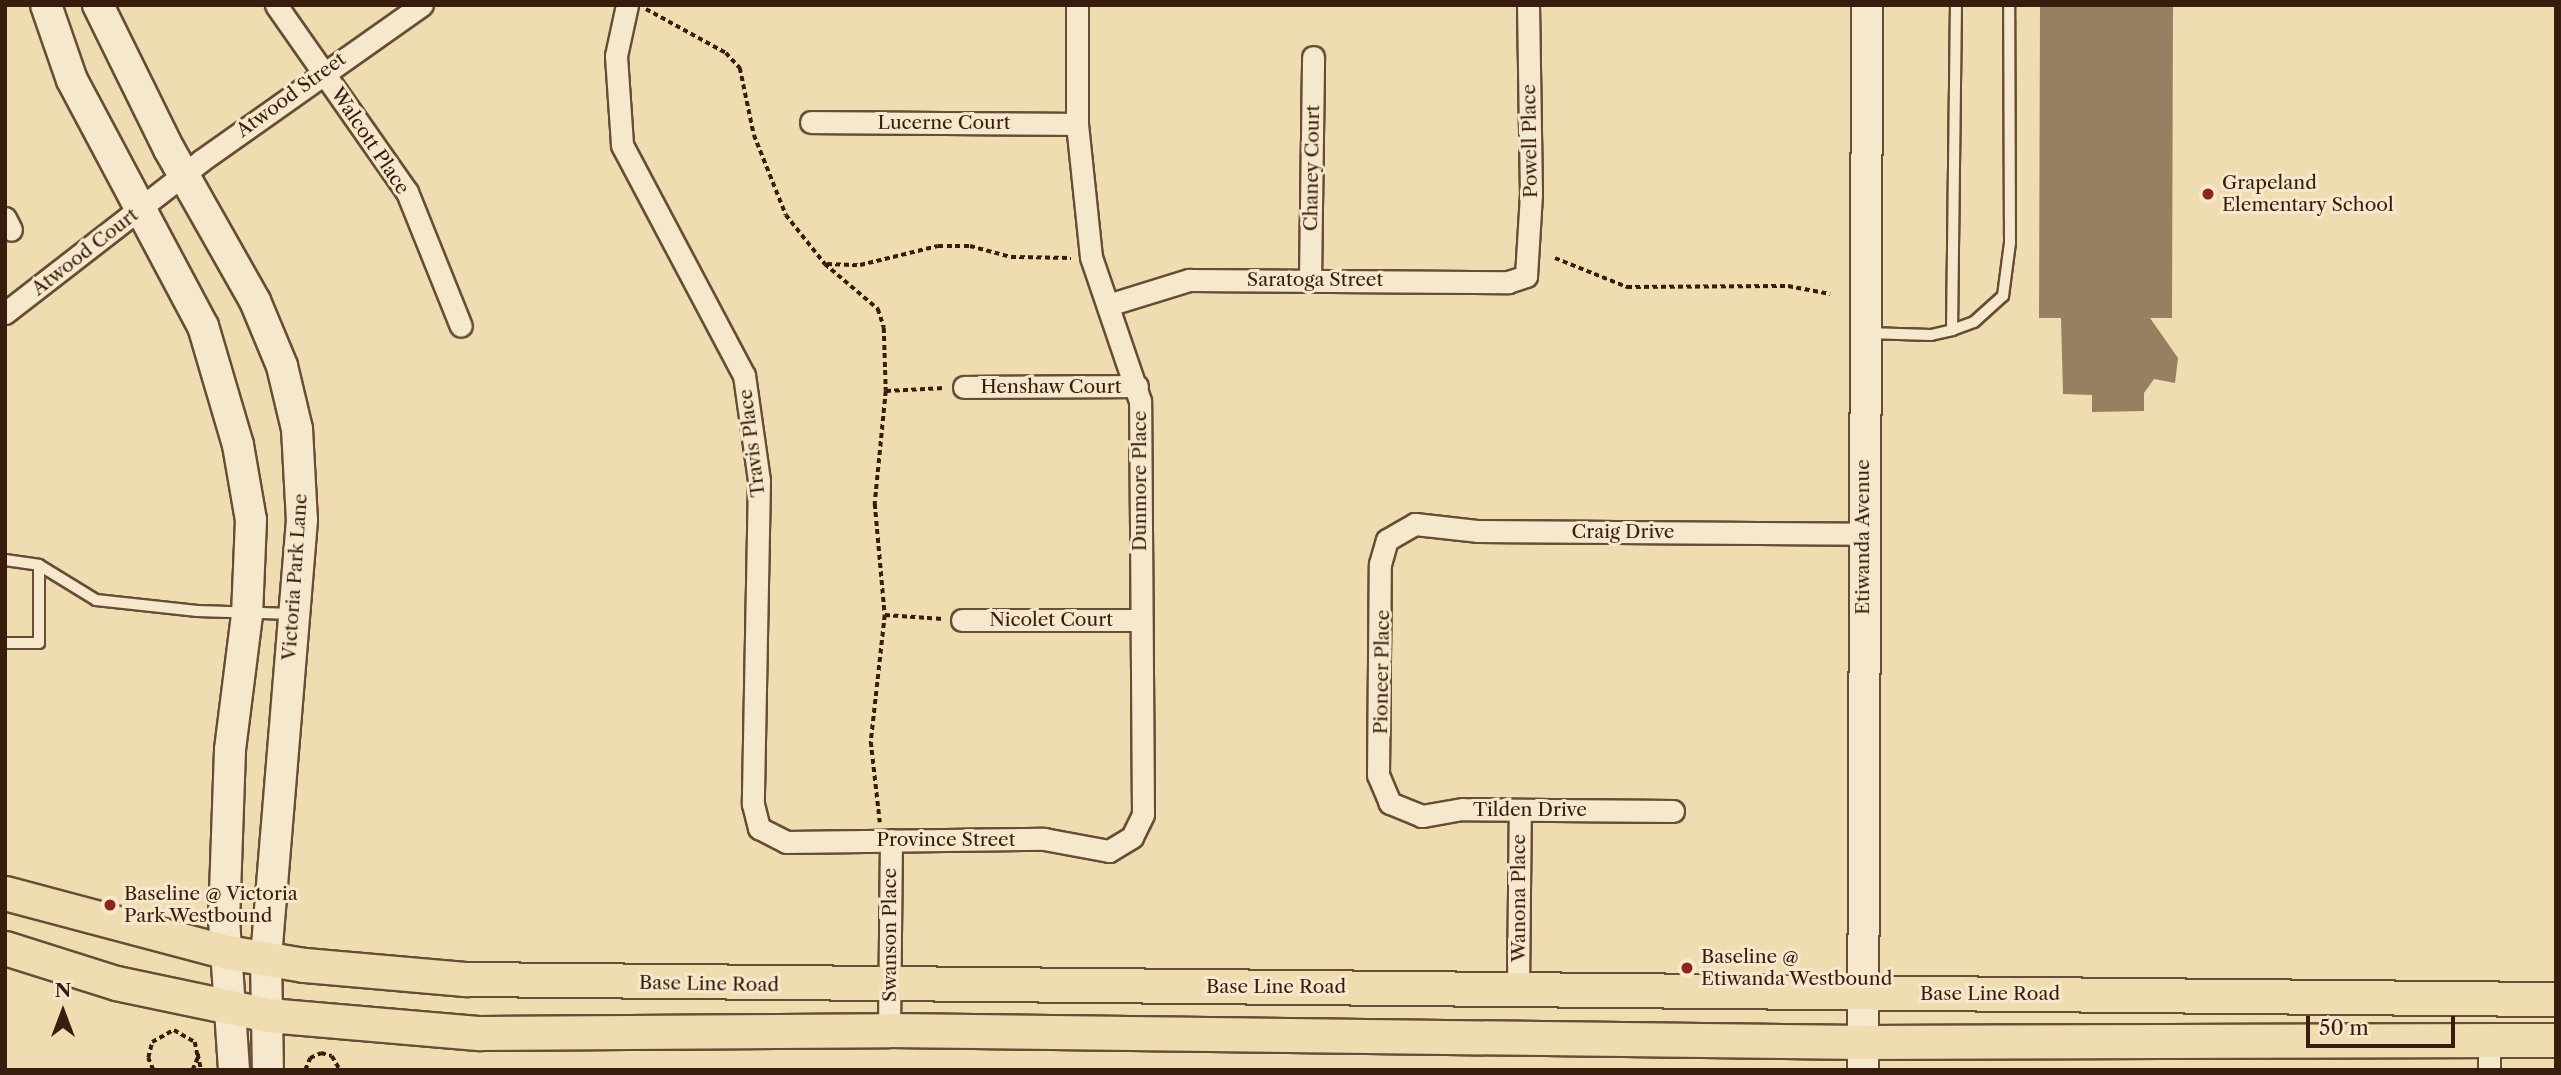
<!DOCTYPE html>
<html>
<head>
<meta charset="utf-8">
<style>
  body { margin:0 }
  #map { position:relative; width:2561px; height:1075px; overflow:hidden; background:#efdcb0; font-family:"Libre Caslon Text",serif }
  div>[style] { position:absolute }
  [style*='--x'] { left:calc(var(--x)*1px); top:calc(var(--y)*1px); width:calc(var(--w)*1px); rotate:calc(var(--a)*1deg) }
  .building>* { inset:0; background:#978062 }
  .path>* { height:3.5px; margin-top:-1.75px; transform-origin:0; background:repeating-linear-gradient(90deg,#381d0e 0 5px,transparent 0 8.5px) }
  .roads { filter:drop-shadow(2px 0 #664d36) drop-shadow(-2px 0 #664d36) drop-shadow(0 2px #664d36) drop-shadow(0 -2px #664d36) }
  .lane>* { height:10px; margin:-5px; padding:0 5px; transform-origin:5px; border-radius:5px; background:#f5e8cc }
  .street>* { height:21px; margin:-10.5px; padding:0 10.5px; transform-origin:10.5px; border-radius:10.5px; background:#f5e8cc }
  .secondary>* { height:30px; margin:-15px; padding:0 15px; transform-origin:15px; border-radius:15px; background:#f5e8cc }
  .primary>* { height:33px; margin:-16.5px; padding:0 16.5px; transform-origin:16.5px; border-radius:16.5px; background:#efdcb0 }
  .dots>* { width:19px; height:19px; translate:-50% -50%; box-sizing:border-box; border:4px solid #f5e8cc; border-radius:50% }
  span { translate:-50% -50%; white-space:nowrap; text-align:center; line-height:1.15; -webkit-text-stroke:6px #f5e8cc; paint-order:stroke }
  .street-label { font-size:19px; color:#381d0e }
  .poi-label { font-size:19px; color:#381d0e }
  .left { translate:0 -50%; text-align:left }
  .frame { position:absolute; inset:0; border:7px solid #381d0e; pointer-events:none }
  .north { position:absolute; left:28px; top:977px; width:70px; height:70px; -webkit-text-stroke:5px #f5e8cc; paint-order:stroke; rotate:0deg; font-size:19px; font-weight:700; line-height:28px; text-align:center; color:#381d0e }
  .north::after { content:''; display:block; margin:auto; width:24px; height:32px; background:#381d0e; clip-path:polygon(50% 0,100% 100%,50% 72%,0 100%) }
  .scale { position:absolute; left:2306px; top:1016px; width:149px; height:32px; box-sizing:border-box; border:4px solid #381d0e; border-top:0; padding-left:9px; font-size:21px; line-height:24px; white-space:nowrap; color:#381d0e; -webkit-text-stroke:5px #f5e8cc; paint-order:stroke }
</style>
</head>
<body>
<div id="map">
  <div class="building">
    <div style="clip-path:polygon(2040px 5px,2173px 5px,2172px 318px,2150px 318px,2178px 358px,2175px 383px,2154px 379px,2144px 393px,2144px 411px,2092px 412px,2092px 395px,2063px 394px,2061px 318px,2039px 318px)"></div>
  </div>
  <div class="path">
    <div style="--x:646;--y:9;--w:91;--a:28.8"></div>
    <div style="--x:726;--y:53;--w:21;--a:47"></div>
    <div style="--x:740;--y:68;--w:68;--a:78.2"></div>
    <div style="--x:754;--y:135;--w:86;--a:68.2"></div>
    <div style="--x:786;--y:215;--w:63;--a:51.5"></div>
    <div style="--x:825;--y:264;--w:70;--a:40.3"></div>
    <div style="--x:878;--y:309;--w:20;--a:72"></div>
    <div style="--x:884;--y:328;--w:63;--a:88.2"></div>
    <div style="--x:886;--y:391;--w:114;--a:95.6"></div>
    <div style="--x:875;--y:504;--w:111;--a:84.9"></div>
    <div style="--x:885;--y:615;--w:128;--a:96.3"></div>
    <div style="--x:871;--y:742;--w:81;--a:83.6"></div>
    <div style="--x:1555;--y:258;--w:78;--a:21.9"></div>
    <div style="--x:1627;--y:287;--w:161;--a:-0.4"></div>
    <div style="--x:1788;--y:286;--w:43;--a:10.8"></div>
    <div style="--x:827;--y:264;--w:33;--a:2"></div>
    <div style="--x:860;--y:265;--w:80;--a:-13.7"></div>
    <div style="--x:938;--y:246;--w:32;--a:0"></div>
    <div style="--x:970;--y:246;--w:42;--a:15"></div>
    <div style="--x:1011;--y:257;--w:60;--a:1"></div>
    <div style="--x:886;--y:391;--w:59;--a:-2.9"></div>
    <div style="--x:885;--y:615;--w:58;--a:3.9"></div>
    <div style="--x:198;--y:1054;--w:16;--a:79"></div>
    <div style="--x:153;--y:1070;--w:13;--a:-113"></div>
    <div style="--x:148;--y:1058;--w:16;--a:-76"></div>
    <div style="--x:152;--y:1042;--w:25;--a:-29"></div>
    <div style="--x:174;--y:1030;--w:24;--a:30"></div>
    <div style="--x:195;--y:1042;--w:16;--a:79"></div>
    <div style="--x:198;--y:1058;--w:13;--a:113"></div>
    <div style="--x:305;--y:1070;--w:13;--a:-67"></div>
    <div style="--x:310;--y:1058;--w:12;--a:-24"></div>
    <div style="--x:321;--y:1053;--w:11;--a:15"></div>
    <div style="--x:332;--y:1056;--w:16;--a:60"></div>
  </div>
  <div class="roads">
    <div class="lane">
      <div style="--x:1952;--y:330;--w:325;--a:-89.3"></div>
      <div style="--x:1867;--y:333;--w:64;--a:1.8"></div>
      <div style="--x:1931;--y:335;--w:22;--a:-13"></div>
      <div style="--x:1952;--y:330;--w:23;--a:-20"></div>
      <div style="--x:1974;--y:322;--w:39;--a:-42"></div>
      <div style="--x:2003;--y:296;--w:53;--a:-82.5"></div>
      <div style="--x:2010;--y:243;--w:238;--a:-90.2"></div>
      <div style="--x:5;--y:560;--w:34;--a:8"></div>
      <div style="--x:39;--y:565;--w:67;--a:31.6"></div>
      <div style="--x:96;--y:600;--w:102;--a:6.2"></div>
      <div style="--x:197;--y:611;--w:96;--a:1.8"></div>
      <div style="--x:5;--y:643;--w:34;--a:0"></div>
      <div style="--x:39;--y:643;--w:78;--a:-90"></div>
    </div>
    <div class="street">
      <div style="--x:276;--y:5;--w:228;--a:55"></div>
      <div style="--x:407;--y:192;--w:144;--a:68.1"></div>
      <div style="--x:627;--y:5;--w:52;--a:102.2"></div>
      <div style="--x:616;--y:56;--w:89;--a:86.1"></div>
      <div style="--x:622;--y:145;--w:260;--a:62.1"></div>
      <div style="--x:744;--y:375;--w:106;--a:81.9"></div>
      <div style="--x:759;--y:480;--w:324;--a:91.1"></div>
      <div style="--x:753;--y:804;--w:25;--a:76"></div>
      <div style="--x:759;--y:828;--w:30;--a:27"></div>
      <div style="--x:786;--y:842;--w:258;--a:-0.7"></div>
      <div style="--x:1044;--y:839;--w:66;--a:10.5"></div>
      <div style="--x:1109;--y:851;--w:27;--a:-31"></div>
      <div style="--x:1132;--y:837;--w:25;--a:-64"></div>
      <div style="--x:1143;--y:814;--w:413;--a:-90.4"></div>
      <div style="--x:1140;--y:401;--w:152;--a:-108.8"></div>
      <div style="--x:1091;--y:257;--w:134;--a:-96"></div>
      <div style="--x:1077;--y:124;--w:119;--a:-90"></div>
      <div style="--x:811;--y:122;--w:266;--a:0.4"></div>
      <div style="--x:5;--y:218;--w:13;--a:63"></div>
      <div style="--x:1310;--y:279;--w:222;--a:-89.2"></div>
      <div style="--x:1108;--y:305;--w:85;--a:-17.2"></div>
      <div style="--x:1189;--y:280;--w:319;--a:0.4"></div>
      <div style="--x:1508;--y:282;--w:19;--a:-18"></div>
      <div style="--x:1526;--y:276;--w:81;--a:-86.5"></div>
      <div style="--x:1531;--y:195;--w:190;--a:-90.9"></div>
      <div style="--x:5;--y:313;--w:249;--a:-37.8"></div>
      <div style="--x:202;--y:160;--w:269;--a:-35.2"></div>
      <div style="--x:964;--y:387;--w:173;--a:-0.3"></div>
      <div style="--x:962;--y:620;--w:178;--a:0"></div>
      <div style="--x:1673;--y:811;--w:211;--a:-179.5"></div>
      <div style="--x:1462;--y:809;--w:41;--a:170.1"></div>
      <div style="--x:1422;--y:816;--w:35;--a:-158"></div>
      <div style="--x:1390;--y:803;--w:30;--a:-113"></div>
      <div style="--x:1378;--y:775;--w:211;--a:-89.5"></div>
      <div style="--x:1380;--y:564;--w:25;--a:-74"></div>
      <div style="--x:1387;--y:540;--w:32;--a:-30"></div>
      <div style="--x:1415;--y:524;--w:62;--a:6.4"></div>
      <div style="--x:1477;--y:531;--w:387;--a:0.4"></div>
      <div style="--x:1518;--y:987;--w:177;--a:-89.4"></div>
      <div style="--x:889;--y:1030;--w:190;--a:-89.4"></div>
      <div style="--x:2489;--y:1040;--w:30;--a:90"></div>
    </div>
    <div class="secondary">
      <div style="--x:46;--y:5;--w:79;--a:70.9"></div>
      <div style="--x:72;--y:80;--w:279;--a:62"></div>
      <div style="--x:203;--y:326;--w:124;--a:73.6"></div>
      <div style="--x:238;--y:445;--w:76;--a:80.2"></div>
      <div style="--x:251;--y:520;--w:95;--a:92.4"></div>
      <div style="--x:247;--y:615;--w:136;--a:97.2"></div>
      <div style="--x:230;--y:750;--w:169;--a:92"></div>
      <div style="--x:224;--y:919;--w:151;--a:86.2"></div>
      <div style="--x:98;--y:5;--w:161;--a:63.8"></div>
      <div style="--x:169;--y:149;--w:175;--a:60.5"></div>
      <div style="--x:255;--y:301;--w:70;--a:67.4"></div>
      <div style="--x:282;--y:366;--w:65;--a:76.6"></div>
      <div style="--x:297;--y:429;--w:91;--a:86.9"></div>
      <div style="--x:302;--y:520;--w:440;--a:94.7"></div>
      <div style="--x:266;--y:959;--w:111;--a:89"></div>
      <div style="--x:1863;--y:1070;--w:1065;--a:-89.78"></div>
    </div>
    <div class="primary">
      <div style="--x:5;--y:893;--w:230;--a:14.9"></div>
      <div style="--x:227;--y:952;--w:78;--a:9.6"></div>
      <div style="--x:304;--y:965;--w:162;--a:5"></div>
      <div style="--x:465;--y:979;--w:2091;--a:0.55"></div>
      <div style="--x:5;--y:948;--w:116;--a:17.5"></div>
      <div style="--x:116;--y:983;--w:155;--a:11.9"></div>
      <div style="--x:268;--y:1015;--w:213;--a:4.9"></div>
      <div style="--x:480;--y:1033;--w:409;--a:-0.4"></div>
      <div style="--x:889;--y:1030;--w:974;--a:0.71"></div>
      <div style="--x:1863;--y:1042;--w:693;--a:-0.17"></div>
    </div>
  </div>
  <div class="dots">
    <div style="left:2208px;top:194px;background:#8f2418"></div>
    <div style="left:110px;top:905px;background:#8f2418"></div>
    <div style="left:1687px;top:968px;background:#8f2418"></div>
  </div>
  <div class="street-label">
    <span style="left:291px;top:95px;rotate:-36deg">Atwood Street</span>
    <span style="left:944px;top:123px">Lucerne Court</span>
    <span style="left:370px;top:141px;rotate:56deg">Walcott Place</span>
    <span style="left:1530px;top:141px;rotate:-91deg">Powell Place</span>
    <span style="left:1312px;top:168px;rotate:-89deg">Chaney Court</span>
    <span style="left:85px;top:252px;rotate:-38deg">Atwood Court</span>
    <span style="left:1315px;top:280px">Saratoga Street</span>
    <span style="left:1051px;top:387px">Henshaw Court</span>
    <span style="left:752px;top:443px;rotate:-97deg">Travis Place</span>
    <span style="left:1140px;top:481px;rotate:-90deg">Dunmore Place</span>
    <span style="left:1623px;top:532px">Craig Drive</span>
    <span style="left:1863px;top:537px;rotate:-90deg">Etiwanda Avenue</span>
    <span style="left:295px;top:577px;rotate:-86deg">Victoria Park Lane</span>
    <span style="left:1051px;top:620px">Nicolet Court</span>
    <span style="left:1382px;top:672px;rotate:-89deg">Pioneer Place</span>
    <span style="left:1530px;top:810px">Tilden Drive</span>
    <span style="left:946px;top:840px">Province Street</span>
    <span style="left:1519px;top:898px;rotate:-90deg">Wanona Place</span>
    <span style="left:890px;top:935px;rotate:-90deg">Swanson Place</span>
    <span style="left:709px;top:984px;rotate:1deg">Base Line Road</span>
    <span style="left:1276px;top:987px">Base Line Road</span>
    <span style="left:1990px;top:994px">Base Line Road</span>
  </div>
  <div class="poi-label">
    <span class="left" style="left:2222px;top:194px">Grapeland<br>Elementary School</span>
    <span class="left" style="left:124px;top:905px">Baseline @ Victoria<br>Park Westbound</span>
    <span class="left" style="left:1701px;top:968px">Baseline @<br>Etiwanda Westbound</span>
  </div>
  <div class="frame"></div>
  <div class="north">N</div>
  <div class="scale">50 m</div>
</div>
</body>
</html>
